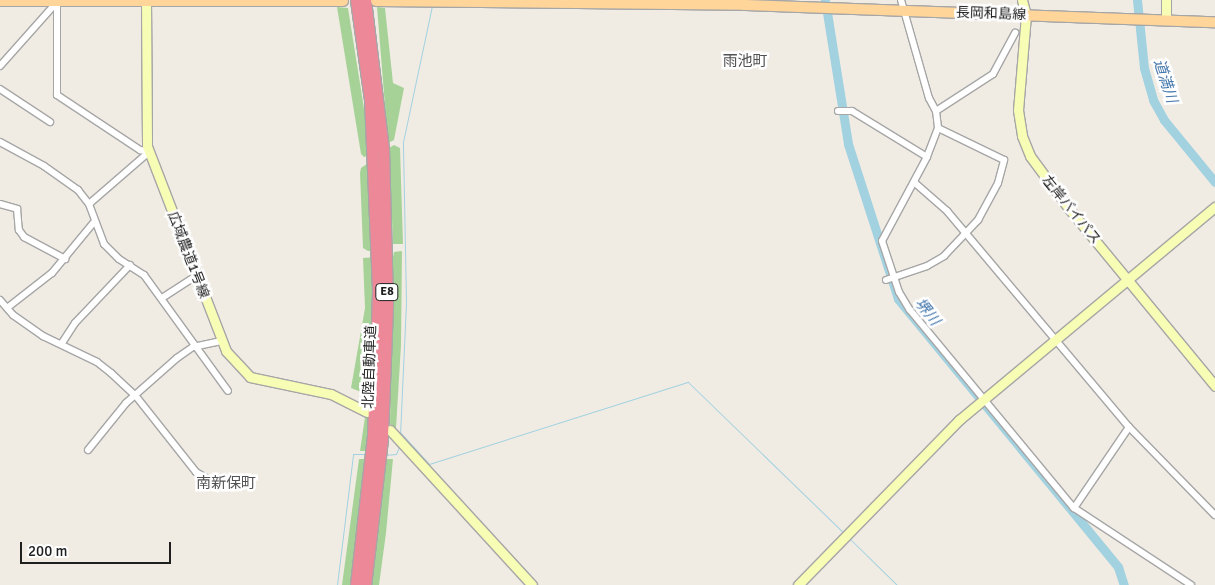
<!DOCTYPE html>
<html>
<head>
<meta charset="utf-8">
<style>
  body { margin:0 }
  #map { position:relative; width:1215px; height:585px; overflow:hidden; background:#f0ece4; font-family:Signika,"Noto Sans JP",sans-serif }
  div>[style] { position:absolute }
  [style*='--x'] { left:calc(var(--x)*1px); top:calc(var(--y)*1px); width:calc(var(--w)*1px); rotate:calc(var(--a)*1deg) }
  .forest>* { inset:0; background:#a7d297 }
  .stream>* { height:1px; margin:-0.5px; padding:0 0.5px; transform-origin:0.5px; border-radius:0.5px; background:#a2d1e0 }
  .river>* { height:9px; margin:-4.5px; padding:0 4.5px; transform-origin:4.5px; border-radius:4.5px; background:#a2d1e0 }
  .roads { filter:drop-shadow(1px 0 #a6a6a6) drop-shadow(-1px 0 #a6a6a6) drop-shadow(0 1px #a6a6a6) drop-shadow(0 -1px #a6a6a6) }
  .street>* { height:6px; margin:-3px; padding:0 3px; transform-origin:3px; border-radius:3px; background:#fff }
  .secondary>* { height:9px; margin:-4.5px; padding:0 4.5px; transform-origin:4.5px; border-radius:4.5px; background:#f8fdb5 }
  .primary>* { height:10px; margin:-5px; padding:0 5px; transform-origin:5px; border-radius:5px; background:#ffd59a }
  .highway>* { height:11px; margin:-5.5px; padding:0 5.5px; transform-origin:5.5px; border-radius:5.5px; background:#ec8898 }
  span { translate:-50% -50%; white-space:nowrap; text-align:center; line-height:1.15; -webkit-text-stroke:5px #fff; paint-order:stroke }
  .shield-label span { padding:1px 4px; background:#fff; border:1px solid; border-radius:4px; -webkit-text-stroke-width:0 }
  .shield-label { font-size:12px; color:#1f1f1f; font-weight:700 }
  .street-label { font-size:14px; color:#1f1f1f }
  .neighbourhood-label { font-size:15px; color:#525252 }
  .water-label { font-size:15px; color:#4276ac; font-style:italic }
  .scale { position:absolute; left:20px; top:542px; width:151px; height:22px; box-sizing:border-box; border:2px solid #1f1f1f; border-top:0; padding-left:6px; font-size:15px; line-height:18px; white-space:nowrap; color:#1f1f1f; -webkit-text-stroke:4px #fff; paint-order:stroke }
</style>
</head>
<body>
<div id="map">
  <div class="forest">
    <div style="clip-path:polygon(337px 7px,348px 8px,369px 140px,369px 155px,364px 157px,361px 154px)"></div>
    <div style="clip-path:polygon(377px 7px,385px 8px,393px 83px,404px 88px,394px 140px,388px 143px)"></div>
    <div style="clip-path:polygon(394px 145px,400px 148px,403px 244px,393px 244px,389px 148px)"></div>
    <div style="clip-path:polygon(371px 161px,373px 251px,368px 251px,363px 248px,360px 173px,361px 168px)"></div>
    <div style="clip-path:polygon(402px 251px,401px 345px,396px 428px,390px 424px,393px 257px,394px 252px)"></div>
    <div style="clip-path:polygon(375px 257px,369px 407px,360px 400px,361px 392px,351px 388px,365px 308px,363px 258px)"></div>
    <div style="clip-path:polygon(365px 417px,369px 417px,367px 451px,360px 451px)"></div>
    <div style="clip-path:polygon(359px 459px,366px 459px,356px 542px,350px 585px,342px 585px)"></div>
    <div style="clip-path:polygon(386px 459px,393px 459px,386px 533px,379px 585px,370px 585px)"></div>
  </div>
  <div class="stream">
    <div style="--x:400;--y:432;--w:43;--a:47.8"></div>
    <div style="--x:429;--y:464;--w:272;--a:-17.6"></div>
    <div style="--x:688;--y:382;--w:216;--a:44.1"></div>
    <div style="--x:400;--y:435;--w:133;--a:-87.4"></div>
    <div style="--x:406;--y:302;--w:160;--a:-91.1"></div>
    <div style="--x:403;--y:142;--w:140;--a:-78"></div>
    <div style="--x:384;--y:455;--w:12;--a:-5"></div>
    <div style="--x:396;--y:454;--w:8;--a:-67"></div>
    <div style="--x:849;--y:538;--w:67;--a:44.4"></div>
    <div style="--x:337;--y:585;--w:132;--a:-83"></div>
    <div style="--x:353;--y:454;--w:12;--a:0"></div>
  </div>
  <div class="river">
    <div style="--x:825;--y:0;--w:146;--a:80.9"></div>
    <div style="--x:848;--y:144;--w:163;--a:72.1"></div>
    <div style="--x:898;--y:299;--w:347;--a:50.6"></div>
    <div style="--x:1118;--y:567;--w:19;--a:72"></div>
    <div style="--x:1137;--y:0;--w:68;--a:84.1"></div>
    <div style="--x:1144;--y:68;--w:33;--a:74"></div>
    <div style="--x:1153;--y:100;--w:23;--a:61"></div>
    <div style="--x:1164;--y:120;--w:80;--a:50.6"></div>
  </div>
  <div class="roads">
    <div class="street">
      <div style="--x:901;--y:0;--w:102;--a:74.1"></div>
      <div style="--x:929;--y:98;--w:15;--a:62"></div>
      <div style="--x:936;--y:111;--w:17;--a:83"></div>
      <div style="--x:938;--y:128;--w:31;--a:111"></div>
      <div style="--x:927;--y:157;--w:95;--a:118.2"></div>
      <div style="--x:882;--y:241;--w:54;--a:71.6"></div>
      <div style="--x:899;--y:292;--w:21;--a:59"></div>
      <div style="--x:910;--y:310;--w:257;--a:50.4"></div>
      <div style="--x:1074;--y:508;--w:140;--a:33.3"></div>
      <div style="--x:57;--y:1;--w:94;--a:90"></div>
      <div style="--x:57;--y:95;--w:100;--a:33.5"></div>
      <div style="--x:140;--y:150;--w:9;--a:13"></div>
      <div style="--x:149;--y:152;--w:79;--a:139.1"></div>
      <div style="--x:0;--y:66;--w:87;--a:-48.3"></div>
      <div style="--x:0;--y:89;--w:60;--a:33.4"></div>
      <div style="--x:838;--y:111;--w:14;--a:0"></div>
      <div style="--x:852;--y:111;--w:88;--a:31.5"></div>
      <div style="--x:936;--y:111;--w:68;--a:-33"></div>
      <div style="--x:993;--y:74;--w:47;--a:-61.8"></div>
      <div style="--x:0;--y:142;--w:50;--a:28.6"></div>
      <div style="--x:44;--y:166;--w:42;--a:35.2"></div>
      <div style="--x:78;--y:190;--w:18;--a:52"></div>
      <div style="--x:89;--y:204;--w:43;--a:69.4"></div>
      <div style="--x:104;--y:244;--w:21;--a:45"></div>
      <div style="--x:119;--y:259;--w:30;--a:33"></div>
      <div style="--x:144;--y:275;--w:143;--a:54.1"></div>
      <div style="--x:915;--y:183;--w:43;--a:41.2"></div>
      <div style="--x:947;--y:211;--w:282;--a:49.9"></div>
      <div style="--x:1129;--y:427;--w:123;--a:45.7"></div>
      <div style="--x:0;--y:204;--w:18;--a:16"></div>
      <div style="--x:17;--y:209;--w:21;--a:85"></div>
      <div style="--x:19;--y:230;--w:9;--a:54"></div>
      <div style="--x:24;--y:237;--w:47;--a:28.2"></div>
      <div style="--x:886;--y:280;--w:43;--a:-18.9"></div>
      <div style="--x:927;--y:266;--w:20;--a:-30"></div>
      <div style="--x:944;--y:256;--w:50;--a:-46.6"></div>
      <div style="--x:978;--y:220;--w:42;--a:-61.6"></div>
      <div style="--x:998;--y:183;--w:24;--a:-75"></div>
      <div style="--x:1004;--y:160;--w:73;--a:-154.1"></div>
      <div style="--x:162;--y:298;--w:40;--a:-32.9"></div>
      <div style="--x:0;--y:300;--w:20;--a:49"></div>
      <div style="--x:13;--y:315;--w:37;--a:35"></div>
      <div style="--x:43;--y:336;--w:60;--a:25.7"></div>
      <div style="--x:97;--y:362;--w:18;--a:38"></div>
      <div style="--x:111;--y:373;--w:33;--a:43"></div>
      <div style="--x:135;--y:395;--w:98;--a:51.6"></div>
      <div style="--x:196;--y:472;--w:28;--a:30"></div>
      <div style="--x:7;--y:308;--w:57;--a:-37.9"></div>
      <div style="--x:52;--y:273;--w:66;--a:-50.5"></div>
      <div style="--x:62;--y:343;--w:24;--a:-57"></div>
      <div style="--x:75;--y:323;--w:80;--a:-46.5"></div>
      <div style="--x:88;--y:450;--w:60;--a:-51"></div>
      <div style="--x:126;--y:403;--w:68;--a:-41.4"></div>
      <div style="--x:177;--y:358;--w:19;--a:-35"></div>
      <div style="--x:193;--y:347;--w:30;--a:-12"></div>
      <div style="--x:1074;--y:508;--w:98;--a:-55.8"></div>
    </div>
    <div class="secondary">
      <div style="--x:146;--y:0;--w:146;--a:89.6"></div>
      <div style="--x:147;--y:146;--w:220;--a:68.9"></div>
      <div style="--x:226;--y:351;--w:35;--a:47"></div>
      <div style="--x:250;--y:377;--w:83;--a:11.9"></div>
      <div style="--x:331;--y:394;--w:40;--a:26.6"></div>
      <div style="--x:1022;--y:0;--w:16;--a:75"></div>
      <div style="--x:1026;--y:15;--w:95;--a:94.8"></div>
      <div style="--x:1018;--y:110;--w:26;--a:81"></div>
      <div style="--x:1022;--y:136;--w:22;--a:68"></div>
      <div style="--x:1030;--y:156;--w:67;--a:53.5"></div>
      <div style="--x:1070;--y:210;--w:228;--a:50.5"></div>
      <div style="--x:1166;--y:0;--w:20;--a:90"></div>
      <div style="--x:390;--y:430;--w:210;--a:47.5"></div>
      <div style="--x:798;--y:585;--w:231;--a:-45.7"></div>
      <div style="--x:959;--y:420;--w:333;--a:-39.8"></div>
    </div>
    <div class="primary">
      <div style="--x:0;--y:1;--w:343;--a:0"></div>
      <div style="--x:376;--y:1;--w:368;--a:0.6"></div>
      <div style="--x:744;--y:5;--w:471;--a:2.1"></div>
    </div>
    <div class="highway">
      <div style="--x:356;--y:0;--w:100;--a:82"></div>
      <div style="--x:370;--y:99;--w:193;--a:87.6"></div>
      <div style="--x:378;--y:292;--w:143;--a:92"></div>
      <div style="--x:373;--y:435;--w:151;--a:96.5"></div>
      <div style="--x:365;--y:0;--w:150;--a:83.1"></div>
      <div style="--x:383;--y:149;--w:157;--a:88.5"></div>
      <div style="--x:387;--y:306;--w:133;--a:92.2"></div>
      <div style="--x:382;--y:439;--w:147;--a:96.6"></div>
    </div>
  </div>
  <div class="shield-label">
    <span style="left:387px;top:292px">E8</span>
  </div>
  <div class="street-label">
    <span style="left:991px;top:14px;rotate:2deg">長岡和島線</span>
    <span style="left:1071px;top:210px;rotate:51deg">左岸バイパス</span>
    <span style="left:188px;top:255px;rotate:69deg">広域農道1号線</span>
    <span style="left:370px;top:367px;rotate:-88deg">北陸自動車道</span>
  </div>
  <div class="neighbourhood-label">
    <span style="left:745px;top:62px">雨池町</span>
    <span style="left:226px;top:484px">南新保町</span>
  </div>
  <div class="water-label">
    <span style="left:1165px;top:81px;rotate:72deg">道満川</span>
    <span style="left:927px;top:312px;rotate:51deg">堺川</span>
  </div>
  <div class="scale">200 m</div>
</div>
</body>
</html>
